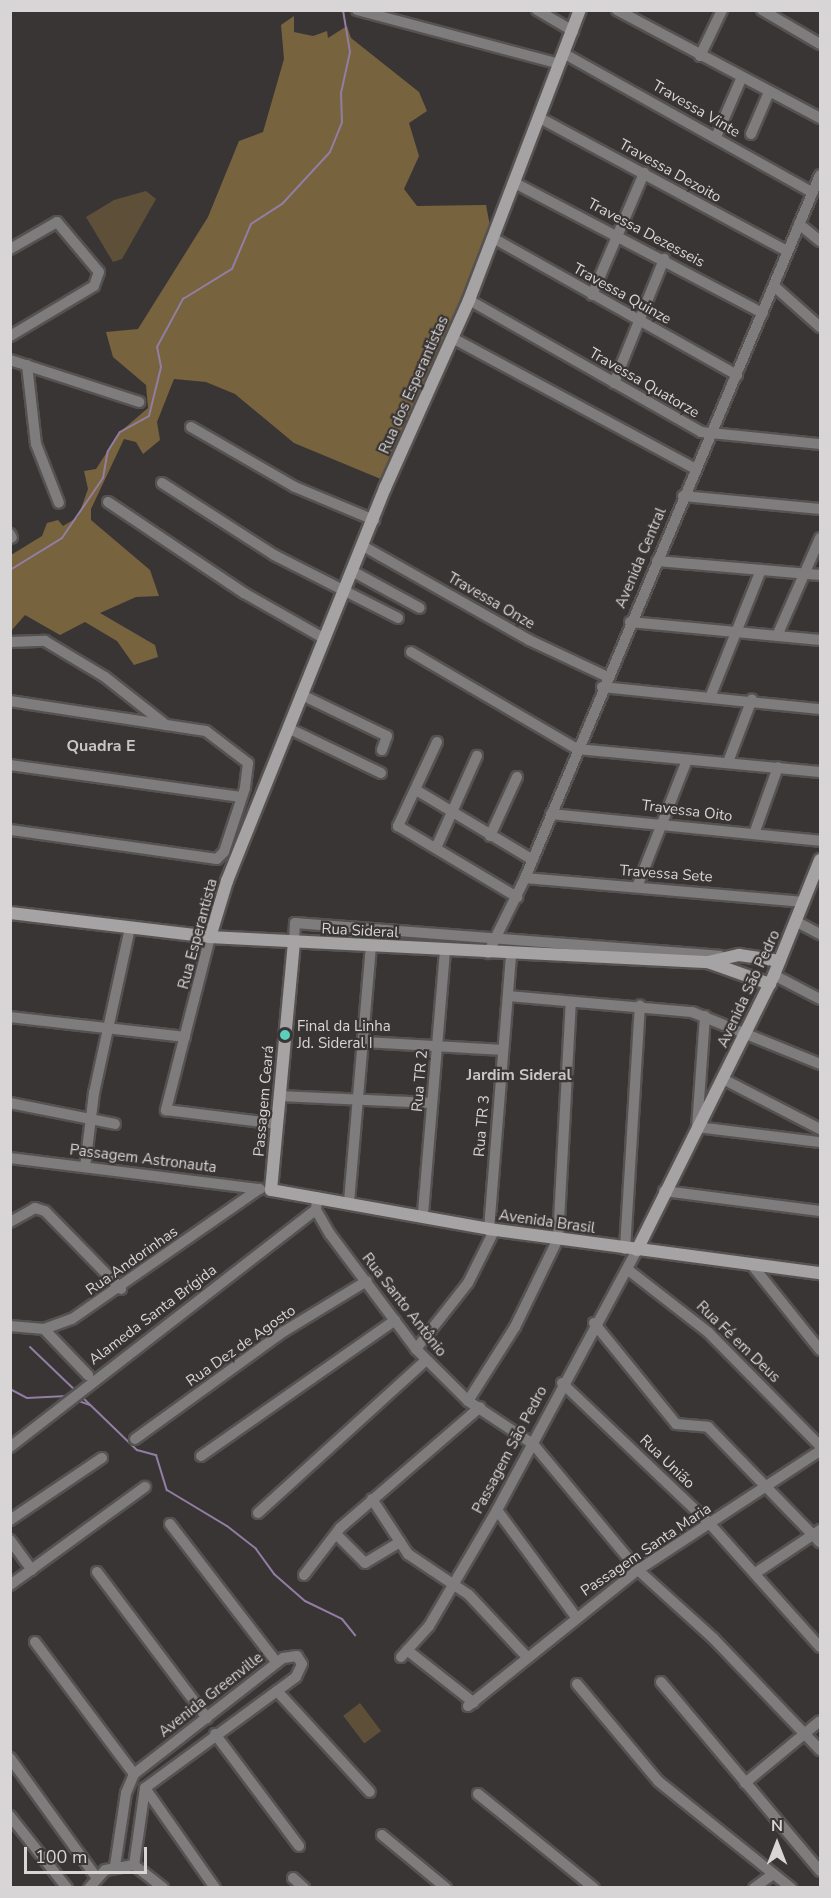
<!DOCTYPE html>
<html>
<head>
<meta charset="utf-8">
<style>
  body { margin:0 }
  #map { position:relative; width:831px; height:1898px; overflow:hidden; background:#3a3535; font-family:"Nunito Sans",sans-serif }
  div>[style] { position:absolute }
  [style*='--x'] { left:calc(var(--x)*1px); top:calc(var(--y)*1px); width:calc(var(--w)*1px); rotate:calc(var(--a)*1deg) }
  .green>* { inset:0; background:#5e5038; transform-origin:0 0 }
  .forest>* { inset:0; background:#77633e }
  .stream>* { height:2px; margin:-1px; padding:0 1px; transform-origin:1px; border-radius:1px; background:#927ea3 }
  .roads { filter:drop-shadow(2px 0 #565252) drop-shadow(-2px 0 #565252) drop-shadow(0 2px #565252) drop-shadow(0 -2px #565252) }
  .minor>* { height:10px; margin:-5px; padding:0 5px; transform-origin:5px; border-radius:5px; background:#7e7c7d }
  .secondary>* { height:12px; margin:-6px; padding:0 6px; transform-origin:6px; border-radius:6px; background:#a6a3a5 }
  .dots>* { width:16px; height:16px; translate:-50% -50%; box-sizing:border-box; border:3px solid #3a3535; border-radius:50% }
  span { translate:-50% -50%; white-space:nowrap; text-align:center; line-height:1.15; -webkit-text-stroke:4.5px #3a3535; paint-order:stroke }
  .street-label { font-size:15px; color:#d8d5d6 }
  .poi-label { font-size:15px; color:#d8d5d6 }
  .left { translate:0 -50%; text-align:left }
  .neighbourhood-label { font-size:16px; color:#cbc6c6; font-weight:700 }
  .frame { position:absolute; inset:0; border:12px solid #d8d5d6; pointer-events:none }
  .north { position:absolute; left:747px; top:1814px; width:60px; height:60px; -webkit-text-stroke:4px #3a3535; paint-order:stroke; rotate:0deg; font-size:16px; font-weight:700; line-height:24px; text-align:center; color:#d8d5d6 }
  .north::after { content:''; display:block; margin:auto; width:21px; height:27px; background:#d8d5d6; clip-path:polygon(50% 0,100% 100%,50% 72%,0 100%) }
  .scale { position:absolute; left:24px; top:1847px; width:123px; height:27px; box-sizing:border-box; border:3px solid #d8d5d6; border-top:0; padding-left:8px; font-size:18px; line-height:21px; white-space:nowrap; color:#d8d5d6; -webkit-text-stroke:4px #3a3535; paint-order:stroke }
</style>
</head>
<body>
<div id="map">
  <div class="green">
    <div style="clip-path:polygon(146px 191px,156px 199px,122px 259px,113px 262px,86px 217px,114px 200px)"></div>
    <div style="left:360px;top:1703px;width:35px;height:21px;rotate:53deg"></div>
  </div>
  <div class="forest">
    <div style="clip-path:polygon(294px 16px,294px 32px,313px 36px,327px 31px,328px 38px,347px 26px,351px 38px,419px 92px,427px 111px,409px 123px,419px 156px,404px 189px,417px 206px,486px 205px,491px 231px,388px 482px,294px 443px,235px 394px,206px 382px,174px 379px,157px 422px,160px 440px,143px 454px,136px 442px,124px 439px,91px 509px,91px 520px,150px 570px,159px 596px,136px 597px,100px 613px,155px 645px,158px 657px,134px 665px,117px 641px,85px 622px,60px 635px,25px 615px,11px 631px,11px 555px,42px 536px,47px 523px,58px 520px,63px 526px,78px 517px,88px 489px,84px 471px,96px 469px,120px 432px,148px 408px,146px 385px,113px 357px,106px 332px,138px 329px,208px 217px,239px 141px,263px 132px,284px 59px,281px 25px)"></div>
  </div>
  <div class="stream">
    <div style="--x:10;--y:570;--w:61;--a:-31.6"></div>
    <div style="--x:62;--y:538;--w:73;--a:-55.7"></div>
    <div style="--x:103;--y:478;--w:27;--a:-80"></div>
    <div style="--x:108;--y:451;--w:22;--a:-58"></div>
    <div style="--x:120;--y:432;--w:33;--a:-29"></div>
    <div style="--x:149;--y:416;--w:50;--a:-76.2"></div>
    <div style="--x:161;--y:367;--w:20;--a:-101"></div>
    <div style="--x:157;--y:347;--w:55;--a:-61.6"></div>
    <div style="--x:183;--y:299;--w:57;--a:-31.5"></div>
    <div style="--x:232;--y:269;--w:49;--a:-67.1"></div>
    <div style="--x:251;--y:224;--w:38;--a:-33"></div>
    <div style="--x:283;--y:203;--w:69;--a:-47.3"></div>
    <div style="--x:330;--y:152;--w:32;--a:-68"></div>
    <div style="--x:342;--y:122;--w:29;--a:-92"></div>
    <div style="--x:341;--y:93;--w:42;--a:-77.6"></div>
    <div style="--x:350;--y:52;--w:43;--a:-99.5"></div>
    <div style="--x:30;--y:1347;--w:65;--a:43.8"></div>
    <div style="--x:10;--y:1389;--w:19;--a:28"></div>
    <div style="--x:27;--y:1398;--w:40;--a:-2.9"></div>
    <div style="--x:81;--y:1396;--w:78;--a:44"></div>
    <div style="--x:137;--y:1450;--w:20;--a:15"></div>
    <div style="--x:156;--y:1455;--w:37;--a:73"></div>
    <div style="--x:167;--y:1490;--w:70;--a:31"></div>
    <div style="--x:227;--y:1526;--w:37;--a:38"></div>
    <div style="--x:256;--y:1549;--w:31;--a:54"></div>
    <div style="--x:274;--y:1574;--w:41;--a:41.1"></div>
    <div style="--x:305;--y:1601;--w:41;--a:25.9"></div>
    <div style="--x:342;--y:1619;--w:21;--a:51"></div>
    <div style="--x:76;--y:1400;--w:15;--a:20"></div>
  </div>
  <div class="roads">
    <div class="minor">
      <div style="--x:357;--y:10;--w:210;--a:14.9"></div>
      <div style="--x:537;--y:10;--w:42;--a:30.3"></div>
      <div style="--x:617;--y:10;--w:230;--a:28"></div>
      <div style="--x:762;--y:10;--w:67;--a:30.4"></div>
      <div style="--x:563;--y:53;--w:285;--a:29.2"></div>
      <div style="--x:700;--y:56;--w:51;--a:-64.4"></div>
      <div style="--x:538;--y:117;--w:283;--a:28.3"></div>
      <div style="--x:751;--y:134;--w:46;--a:-66.8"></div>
      <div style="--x:716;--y:137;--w:65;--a:-66.6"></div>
      <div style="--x:513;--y:182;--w:282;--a:27.7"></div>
      <div style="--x:799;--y:224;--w:27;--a:39"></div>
      <div style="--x:493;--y:238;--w:280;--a:29.3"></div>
      <div style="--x:10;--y:249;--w:54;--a:-29.9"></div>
      <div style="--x:57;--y:222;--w:65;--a:50"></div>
      <div style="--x:99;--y:272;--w:15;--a:110"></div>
      <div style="--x:94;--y:286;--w:98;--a:149.2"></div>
      <div style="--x:774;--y:286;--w:62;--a:41.7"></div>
      <div style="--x:592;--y:295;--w:133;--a:-66.9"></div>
      <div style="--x:469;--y:300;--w:267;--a:29.6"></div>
      <div style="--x:701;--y:432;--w:120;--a:5.8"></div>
      <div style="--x:458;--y:341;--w:270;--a:28.3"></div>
      <div style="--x:10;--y:360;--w:136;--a:18"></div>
      <div style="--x:27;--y:365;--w:80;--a:83.5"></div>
      <div style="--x:36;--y:444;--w:63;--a:68.7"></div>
      <div style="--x:614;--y:383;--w:134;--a:-68"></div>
      <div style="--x:191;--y:427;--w:120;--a:30"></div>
      <div style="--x:295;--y:487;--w:86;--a:22.7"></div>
      <div style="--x:162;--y:483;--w:133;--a:32.7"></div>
      <div style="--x:274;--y:555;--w:139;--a:26.9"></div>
      <div style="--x:683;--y:496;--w:138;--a:5.4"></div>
      <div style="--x:108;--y:502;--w:164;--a:33.8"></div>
      <div style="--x:244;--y:593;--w:93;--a:29.6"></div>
      <div style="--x:10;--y:534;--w:4;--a:63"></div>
      <div style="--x:363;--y:546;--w:191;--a:29.5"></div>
      <div style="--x:529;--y:640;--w:87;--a:25.1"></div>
      <div style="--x:657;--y:561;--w:164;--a:4.9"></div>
      <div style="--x:352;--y:571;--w:77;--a:28.6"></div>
      <div style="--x:630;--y:622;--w:191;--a:5.4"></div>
      <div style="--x:777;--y:636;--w:107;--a:-66.3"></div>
      <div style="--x:10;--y:642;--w:35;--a:-2"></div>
      <div style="--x:45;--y:641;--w:70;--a:31"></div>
      <div style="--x:105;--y:677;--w:78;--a:38.2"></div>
      <div style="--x:411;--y:652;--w:192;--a:30.3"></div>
      <div style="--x:577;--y:749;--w:244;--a:5.4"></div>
      <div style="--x:602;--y:687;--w:219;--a:5.8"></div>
      <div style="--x:711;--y:695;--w:135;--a:-68.2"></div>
      <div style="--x:304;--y:696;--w:92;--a:25.7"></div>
      <div style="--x:387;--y:736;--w:15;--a:110"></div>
      <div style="--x:10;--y:701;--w:198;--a:8.7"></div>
      <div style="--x:206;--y:731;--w:53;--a:37.3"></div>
      <div style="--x:248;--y:763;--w:25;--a:97"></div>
      <div style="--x:245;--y:788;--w:67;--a:108.2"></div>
      <div style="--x:224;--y:852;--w:10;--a:135"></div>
      <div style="--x:217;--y:859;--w:209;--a:-172"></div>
      <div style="--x:290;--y:729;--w:101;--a:25.8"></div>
      <div style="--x:437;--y:742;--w:93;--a:114.9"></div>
      <div style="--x:398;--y:826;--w:139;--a:30.8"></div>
      <div style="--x:728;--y:762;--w:67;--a:-69.1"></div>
      <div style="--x:10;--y:765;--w:233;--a:7.9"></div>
      <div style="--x:416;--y:790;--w:136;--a:30.9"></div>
      <div style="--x:551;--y:814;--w:270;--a:5.7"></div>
      <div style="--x:754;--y:834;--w:71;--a:-70.3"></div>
      <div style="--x:490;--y:836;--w:65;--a:-65.4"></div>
      <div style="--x:436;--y:848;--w:101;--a:-66"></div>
      <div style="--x:525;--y:878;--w:280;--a:4.9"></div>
      <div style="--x:637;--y:887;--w:136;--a:-68.5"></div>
      <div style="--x:797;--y:922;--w:26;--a:28"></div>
      <div style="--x:210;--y:937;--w:179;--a:104.3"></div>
      <div style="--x:166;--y:1110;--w:113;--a:7.1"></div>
      <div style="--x:294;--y:942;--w:19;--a:-87"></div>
      <div style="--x:295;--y:923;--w:426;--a:4.4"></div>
      <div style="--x:488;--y:953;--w:84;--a:-63.7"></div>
      <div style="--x:525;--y:878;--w:762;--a:-67.24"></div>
      <div style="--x:774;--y:975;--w:52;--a:27.6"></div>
      <div style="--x:508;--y:996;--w:185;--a:5"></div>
      <div style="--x:692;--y:1012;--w:138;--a:22.1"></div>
      <div style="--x:705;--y:1016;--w:111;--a:94.1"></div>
      <div style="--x:697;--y:1127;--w:124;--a:7"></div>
      <div style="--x:10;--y:1017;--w:176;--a:6.5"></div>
      <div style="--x:365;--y:1042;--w:138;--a:3.3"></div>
      <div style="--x:723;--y:1079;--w:109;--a:27.3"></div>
      <div style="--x:279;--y:1096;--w:153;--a:2.6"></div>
      <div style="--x:10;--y:1103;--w:107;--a:11.3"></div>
      <div style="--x:10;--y:1158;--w:252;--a:7.1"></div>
      <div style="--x:85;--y:1167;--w:75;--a:-83.1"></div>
      <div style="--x:94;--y:1093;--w:169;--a:-77.7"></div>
      <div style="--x:664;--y:1191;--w:157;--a:7.3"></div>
      <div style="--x:317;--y:1197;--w:13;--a:94"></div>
      <div style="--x:316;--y:1210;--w:28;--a:60"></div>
      <div style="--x:330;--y:1234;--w:144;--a:53.2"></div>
      <div style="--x:416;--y:1349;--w:74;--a:45"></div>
      <div style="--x:468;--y:1401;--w:78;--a:33.5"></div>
      <div style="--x:533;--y:1444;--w:164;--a:50.2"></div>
      <div style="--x:638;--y:1570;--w:101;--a:42.2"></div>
      <div style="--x:713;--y:1638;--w:155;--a:46.3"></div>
      <div style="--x:349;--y:1202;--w:257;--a:-85.1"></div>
      <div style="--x:423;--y:1213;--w:263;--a:-85.2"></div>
      <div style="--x:10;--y:1222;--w:29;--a:-29"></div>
      <div style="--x:35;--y:1208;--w:10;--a:17"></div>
      <div style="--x:45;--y:1211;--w:109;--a:45.7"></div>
      <div style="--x:489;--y:1229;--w:275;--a:-85.4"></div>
      <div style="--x:625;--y:1249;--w:244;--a:-86.5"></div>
      <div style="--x:752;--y:1265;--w:109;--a:51.3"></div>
      <div style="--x:627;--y:1269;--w:103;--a:37.9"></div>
      <div style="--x:708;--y:1332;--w:160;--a:45.5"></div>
      <div style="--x:594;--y:1323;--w:130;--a:50.9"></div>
      <div style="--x:676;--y:1424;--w:32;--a:5"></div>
      <div style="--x:708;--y:1427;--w:161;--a:45.8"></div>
      <div style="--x:10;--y:1326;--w:34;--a:5"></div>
      <div style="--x:44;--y:1329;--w:30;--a:-20"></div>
      <div style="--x:72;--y:1319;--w:228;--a:-34.8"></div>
      <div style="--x:44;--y:1329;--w:64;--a:46.3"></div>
      <div style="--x:416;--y:1349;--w:84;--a:-51.8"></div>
      <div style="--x:468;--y:1283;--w:60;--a:-63.4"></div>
      <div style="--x:562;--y:1383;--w:204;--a:43.6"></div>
      <div style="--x:710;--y:1524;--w:165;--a:48.2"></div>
      <div style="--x:468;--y:1401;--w:88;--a:-57.6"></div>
      <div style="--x:515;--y:1327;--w:98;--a:-64"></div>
      <div style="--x:558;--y:1239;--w:237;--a:-86.9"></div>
      <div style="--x:135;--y:1439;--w:183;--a:-35.9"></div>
      <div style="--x:283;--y:1332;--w:98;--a:-31.3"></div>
      <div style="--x:10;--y:1447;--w:387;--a:-37.8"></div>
      <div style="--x:201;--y:1456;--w:237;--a:-35"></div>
      <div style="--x:372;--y:1499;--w:66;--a:56.8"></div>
      <div style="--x:408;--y:1554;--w:73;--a:33.9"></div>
      <div style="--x:469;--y:1595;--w:85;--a:46.9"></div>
      <div style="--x:497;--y:1510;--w:133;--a:53.6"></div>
      <div style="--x:258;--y:1513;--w:227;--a:-42.3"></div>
      <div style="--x:10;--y:1520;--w:111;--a:-34"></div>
      <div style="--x:170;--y:1524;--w:175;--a:52.4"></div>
      <div style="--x:336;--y:1534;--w:41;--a:45"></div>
      <div style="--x:365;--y:1563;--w:41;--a:-31"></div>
      <div style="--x:10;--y:1540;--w:37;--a:54"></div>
      <div style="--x:97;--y:1572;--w:183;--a:53"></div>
      <div style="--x:757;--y:1572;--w:76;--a:-33.7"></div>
      <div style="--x:304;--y:1575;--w:59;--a:-52.5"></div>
      <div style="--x:340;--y:1528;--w:185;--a:-40.8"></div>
      <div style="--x:10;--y:1585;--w:167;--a:-36"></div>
      <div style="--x:35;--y:1642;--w:165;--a:53.1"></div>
      <div style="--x:407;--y:1650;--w:85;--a:38.3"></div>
      <div style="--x:401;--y:1657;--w:42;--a:-47.9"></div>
      <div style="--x:429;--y:1626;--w:134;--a:-59.6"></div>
      <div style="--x:497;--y:1510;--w:295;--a:-61.7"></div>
      <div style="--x:661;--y:1682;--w:247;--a:49.9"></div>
      <div style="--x:577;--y:1684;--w:126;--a:50.1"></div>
      <div style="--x:658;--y:1781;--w:171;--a:38.8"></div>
      <div style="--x:277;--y:1691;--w:137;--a:47.4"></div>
      <div style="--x:468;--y:1706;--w:218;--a:-38.7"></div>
      <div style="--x:638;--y:1570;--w:217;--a:-33.2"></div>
      <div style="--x:215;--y:1734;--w:140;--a:53.1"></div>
      <div style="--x:10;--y:1758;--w:147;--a:54.1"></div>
      <div style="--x:745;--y:1783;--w:97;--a:-39.6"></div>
      <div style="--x:145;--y:1788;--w:122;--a:55"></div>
      <div style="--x:478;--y:1794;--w:149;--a:39"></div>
      <div style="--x:10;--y:1816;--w:92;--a:51.6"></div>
      <div style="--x:382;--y:1835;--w:83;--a:39.6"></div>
      <div style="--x:115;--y:1866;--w:74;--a:-81.4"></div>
      <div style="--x:126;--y:1793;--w:21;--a:-67"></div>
      <div style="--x:134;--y:1774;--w:189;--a:-37.9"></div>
      <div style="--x:283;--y:1658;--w:14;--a:-8"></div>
      <div style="--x:297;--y:1656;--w:9;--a:58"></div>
      <div style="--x:302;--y:1664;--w:14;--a:115"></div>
      <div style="--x:296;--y:1677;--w:187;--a:143.7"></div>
      <div style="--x:145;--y:1788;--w:78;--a:98.1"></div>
      <div style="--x:293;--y:1878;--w:15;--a:42"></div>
      <div style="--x:89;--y:1888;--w:24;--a:-48"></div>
      <div style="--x:105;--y:1870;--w:29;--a:-10"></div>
      <div style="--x:134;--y:1865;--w:37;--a:38"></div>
      <div style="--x:754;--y:1888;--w:24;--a:-36"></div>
    </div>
    <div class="secondary">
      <div style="--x:10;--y:913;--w:201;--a:6.8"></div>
      <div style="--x:210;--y:937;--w:499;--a:2.9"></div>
      <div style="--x:708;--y:962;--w:66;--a:19.5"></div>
      <div style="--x:210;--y:937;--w:59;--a:-73.1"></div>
      <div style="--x:227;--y:881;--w:424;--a:-68.1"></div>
      <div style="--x:385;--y:488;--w:206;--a:-65.9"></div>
      <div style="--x:469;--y:300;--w:311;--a:-69.1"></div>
      <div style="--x:294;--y:942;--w:249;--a:95.3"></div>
      <div style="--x:271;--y:1190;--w:221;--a:10.1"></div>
      <div style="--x:489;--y:1229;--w:334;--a:7.6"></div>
      <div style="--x:708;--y:962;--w:32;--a:-13"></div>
      <div style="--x:739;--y:955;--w:41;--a:8.3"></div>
      <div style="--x:637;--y:1250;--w:307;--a:-63.5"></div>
      <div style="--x:774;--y:975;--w:124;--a:-68.2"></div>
    </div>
  </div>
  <div class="dots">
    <div style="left:285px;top:1035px;background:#5bcebc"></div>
  </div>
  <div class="street-label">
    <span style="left:696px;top:109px;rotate:30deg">Travessa Vinte</span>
    <span style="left:670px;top:171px;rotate:29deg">Travessa Dezoito</span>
    <span style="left:646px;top:233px;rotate:28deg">Travessa Dezesseis</span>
    <span style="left:622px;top:294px;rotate:29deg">Travessa Quinze</span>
    <span style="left:644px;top:383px;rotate:30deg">Travessa Quatorze</span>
    <span style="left:414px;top:385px;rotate:-66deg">Rua dos Esperantistas</span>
    <span style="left:641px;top:558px;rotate:-67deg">Avenida Central</span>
    <span style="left:491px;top:601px;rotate:30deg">Travessa Onze</span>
    <span style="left:687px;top:811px;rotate:7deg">Travessa Oito</span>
    <span style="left:666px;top:874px;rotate:4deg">Travessa Sete</span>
    <span style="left:360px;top:931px;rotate:3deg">Rua Sideral</span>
    <span style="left:198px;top:934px;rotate:-75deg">Rua Esperantista</span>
    <span style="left:749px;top:989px;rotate:-65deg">Avenida São Pedro</span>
    <span style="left:420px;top:1081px;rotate:-85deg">Rua TR 2</span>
    <span style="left:264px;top:1101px;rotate:-85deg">Passagem Ceará</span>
    <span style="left:482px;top:1126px;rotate:-85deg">Rua TR 3</span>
    <span style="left:143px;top:1159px;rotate:7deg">Passagem Astronauta</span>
    <span style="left:547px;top:1222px;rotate:8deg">Avenida Brasil</span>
    <span style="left:132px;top:1261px;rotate:-35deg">Rua Andorinhas</span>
    <span style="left:404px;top:1305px;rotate:52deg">Rua Santo Antônio</span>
    <span style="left:153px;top:1315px;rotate:-37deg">Alameda Santa Brígida</span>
    <span style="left:738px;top:1342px;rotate:44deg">Rua Fé em Deus</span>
    <span style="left:241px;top:1346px;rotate:-35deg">Rua Dez de Agosto</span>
    <span style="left:510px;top:1450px;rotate:-62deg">Passagem São Pedro</span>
    <span style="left:667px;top:1462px;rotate:44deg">Rua União</span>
    <span style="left:646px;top:1550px;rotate:-34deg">Passagem Santa Maria</span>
    <span style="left:211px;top:1695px;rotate:-38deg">Avenida Greenville</span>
  </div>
  <div class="poi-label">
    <span class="left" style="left:297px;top:1035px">Final da Linha<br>Jd. Sideral I</span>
  </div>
  <div class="neighbourhood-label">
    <span style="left:101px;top:746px">Quadra E</span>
    <span style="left:519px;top:1075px">Jardim Sideral</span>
  </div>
  <div class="frame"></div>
  <div class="north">N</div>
  <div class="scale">100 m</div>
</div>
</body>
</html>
